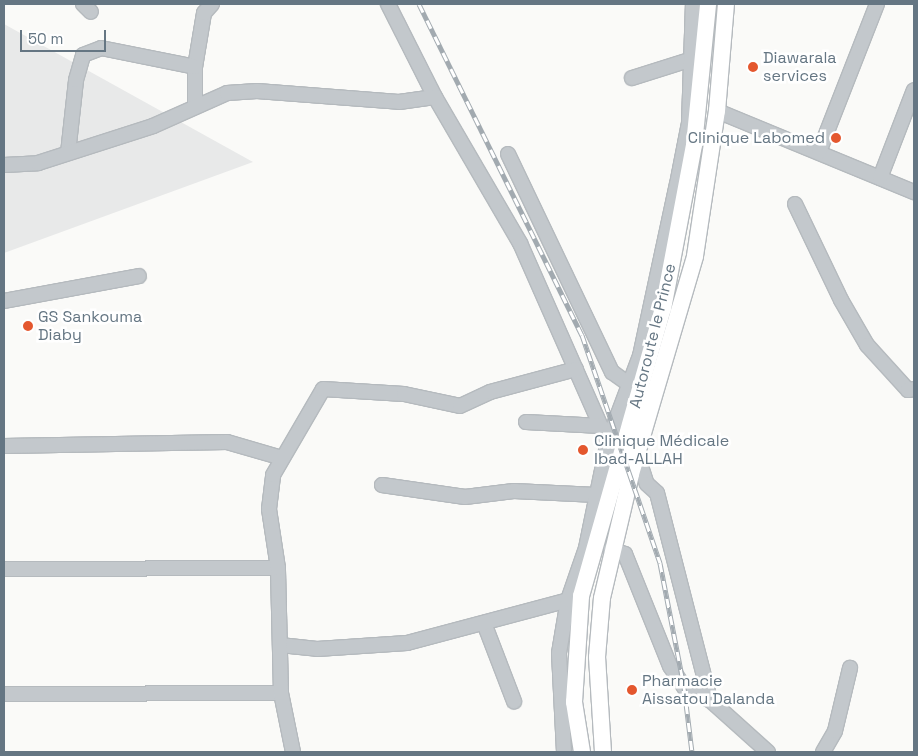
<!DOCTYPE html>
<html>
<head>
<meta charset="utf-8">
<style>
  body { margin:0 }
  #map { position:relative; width:918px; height:756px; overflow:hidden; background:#fafaf8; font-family:"Space Grotesk",sans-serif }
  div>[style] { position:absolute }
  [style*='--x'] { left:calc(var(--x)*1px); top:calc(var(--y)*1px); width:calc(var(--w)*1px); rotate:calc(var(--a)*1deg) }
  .built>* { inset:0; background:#e8e9e9 }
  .roads { filter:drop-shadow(1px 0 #b5babe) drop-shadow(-1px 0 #b5babe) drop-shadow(0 1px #b5babe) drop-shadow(0 -1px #b5babe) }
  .minor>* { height:14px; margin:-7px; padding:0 7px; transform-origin:7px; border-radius:7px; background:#c3c8cc }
  .major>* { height:16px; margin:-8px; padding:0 8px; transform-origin:8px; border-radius:8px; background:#fff }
  .rail>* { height:5px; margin-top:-2.5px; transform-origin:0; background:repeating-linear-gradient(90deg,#fff 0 9px,#a2aab0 0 18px); box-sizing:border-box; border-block:1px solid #a2aab0 }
  .dots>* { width:14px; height:14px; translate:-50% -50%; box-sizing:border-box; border:2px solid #fff; border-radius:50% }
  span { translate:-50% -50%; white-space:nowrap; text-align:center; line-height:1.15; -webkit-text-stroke:5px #fff; paint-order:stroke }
  .poi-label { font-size:16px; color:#657683 }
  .left { translate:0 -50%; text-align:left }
  .right { translate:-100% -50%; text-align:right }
  .street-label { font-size:16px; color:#657683 }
  .frame { position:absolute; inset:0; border:5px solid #657683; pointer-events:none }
  .scale { position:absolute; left:20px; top:30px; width:86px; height:22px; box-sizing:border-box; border:2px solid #657683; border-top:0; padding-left:6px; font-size:15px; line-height:18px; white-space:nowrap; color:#657683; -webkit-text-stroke:4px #fff; paint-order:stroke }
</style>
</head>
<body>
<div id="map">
  <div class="built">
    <div style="clip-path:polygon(4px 24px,253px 162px,4px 253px)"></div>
  </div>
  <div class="roads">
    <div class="minor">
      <div style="--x:83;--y:4;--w:11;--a:45"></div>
      <div style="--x:388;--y:4;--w:104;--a:63.2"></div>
      <div style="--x:435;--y:97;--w:169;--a:59.8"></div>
      <div style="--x:520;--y:243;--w:223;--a:66.2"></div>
      <div style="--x:632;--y:78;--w:60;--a:-17.5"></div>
      <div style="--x:195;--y:107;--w:40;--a:-90"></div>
      <div style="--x:195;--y:67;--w:55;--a:-80.5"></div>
      <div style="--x:204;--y:13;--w:12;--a:-48"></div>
      <div style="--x:717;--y:111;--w:213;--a:22.4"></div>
      <div style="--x:819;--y:152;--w:159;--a:-68.6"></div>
      <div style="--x:68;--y:153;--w:73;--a:-83.7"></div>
      <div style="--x:76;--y:80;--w:26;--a:-74"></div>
      <div style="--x:83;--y:55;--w:19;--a:-21"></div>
      <div style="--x:101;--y:48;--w:96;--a:11.4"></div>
      <div style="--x:508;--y:154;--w:242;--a:64.5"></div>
      <div style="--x:612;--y:372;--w:22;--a:36"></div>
      <div style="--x:4;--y:165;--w:34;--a:-3"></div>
      <div style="--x:38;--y:163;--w:121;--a:-17.8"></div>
      <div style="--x:153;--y:126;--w:81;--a:-24"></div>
      <div style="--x:227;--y:93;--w:30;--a:-4"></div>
      <div style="--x:257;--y:91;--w:142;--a:4.4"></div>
      <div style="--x:399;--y:102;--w:36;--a:-8"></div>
      <div style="--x:880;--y:178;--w:94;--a:-68.9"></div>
      <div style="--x:795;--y:204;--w:106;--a:64.4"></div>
      <div style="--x:841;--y:300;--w:52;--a:60"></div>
      <div style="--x:867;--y:345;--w:61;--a:47.7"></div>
      <div style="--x:908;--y:390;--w:6;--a:-9"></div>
      <div style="--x:4;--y:301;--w:137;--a:-10.5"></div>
      <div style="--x:526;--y:422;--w:75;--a:3.1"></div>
      <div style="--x:4;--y:446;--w:223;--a:-1"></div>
      <div style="--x:227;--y:442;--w:57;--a:16.2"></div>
      <div style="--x:638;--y:457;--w:28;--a:72"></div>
      <div style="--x:647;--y:484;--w:13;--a:42"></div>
      <div style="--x:657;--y:493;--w:214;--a:75.6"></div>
      <div style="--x:382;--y:485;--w:84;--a:8.2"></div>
      <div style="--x:465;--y:497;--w:49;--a:-7"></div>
      <div style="--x:514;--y:491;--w:83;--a:2.8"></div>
      <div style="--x:611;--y:549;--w:15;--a:20"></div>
      <div style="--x:625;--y:554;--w:121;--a:68.1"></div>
      <div style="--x:670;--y:666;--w:25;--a:56"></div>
      <div style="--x:684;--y:687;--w:29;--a:27"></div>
      <div style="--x:710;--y:700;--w:78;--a:41.9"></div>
      <div style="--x:4;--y:569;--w:274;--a:-0.2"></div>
      <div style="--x:484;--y:623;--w:84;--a:69"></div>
      <div style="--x:280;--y:645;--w:37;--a:6"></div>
      <div style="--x:317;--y:649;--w:90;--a:-3.8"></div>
      <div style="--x:407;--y:643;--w:175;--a:-14.9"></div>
      <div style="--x:4;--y:694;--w:277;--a:-0.2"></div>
      <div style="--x:293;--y:752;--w:60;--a:-101.5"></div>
      <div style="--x:281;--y:693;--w:125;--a:-91.4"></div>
      <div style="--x:278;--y:568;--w:60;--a:-98.7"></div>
      <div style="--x:269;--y:509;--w:34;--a:-83"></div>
      <div style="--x:273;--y:475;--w:99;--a:-59.8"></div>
      <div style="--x:323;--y:389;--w:81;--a:3.5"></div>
      <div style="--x:404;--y:394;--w:57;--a:12.1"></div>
      <div style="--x:460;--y:406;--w:33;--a:-25"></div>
      <div style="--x:490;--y:392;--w:89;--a:-15"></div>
      <div style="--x:564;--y:752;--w:99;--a:-92.9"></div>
      <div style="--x:559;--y:653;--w:54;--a:-80.4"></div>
      <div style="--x:568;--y:600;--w:55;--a:-70.9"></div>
      <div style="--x:586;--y:548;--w:109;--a:-78.4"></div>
      <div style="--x:608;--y:441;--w:91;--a:-69.4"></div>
      <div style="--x:640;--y:356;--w:176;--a:-77.9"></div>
      <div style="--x:677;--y:184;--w:62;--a:-78.9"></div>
      <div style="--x:689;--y:123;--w:119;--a:-88.1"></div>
      <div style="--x:823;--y:752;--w:24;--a:-60"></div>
      <div style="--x:835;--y:731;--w:65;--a:-76.6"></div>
    </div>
    <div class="major">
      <div style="--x:582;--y:752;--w:51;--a:-99.1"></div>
      <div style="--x:574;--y:702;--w:106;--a:-86.2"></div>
      <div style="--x:581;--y:596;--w:298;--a:-74.1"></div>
      <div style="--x:663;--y:309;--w:167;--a:-79.3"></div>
      <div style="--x:694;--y:145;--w:142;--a:-84.3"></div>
      <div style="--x:603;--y:752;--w:95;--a:-93.6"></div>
      <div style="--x:597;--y:657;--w:59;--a:-85.2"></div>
      <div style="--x:602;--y:598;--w:127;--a:-76.8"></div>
      <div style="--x:631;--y:474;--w:227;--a:-73.6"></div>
      <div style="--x:695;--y:256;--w:147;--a:-81.4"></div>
      <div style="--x:717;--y:111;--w:107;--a:-85.2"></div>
    </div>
  </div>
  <div class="rail">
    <div style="--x:419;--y:4;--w:369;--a:63.8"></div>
    <div style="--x:582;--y:335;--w:241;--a:71.1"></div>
    <div style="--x:660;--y:563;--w:126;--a:79"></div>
    <div style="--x:684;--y:687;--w:65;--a:83"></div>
  </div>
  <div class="dots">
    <div style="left:753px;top:67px;background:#e4572e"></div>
    <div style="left:836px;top:138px;background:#e4572e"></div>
    <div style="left:28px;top:326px;background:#e4572e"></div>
    <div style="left:583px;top:450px;background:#e4572e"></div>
    <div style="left:632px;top:690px;background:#e4572e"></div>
  </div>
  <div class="poi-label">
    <span class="left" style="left:763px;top:67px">Diawarala<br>services</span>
    <span class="right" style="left:825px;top:138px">Clinique Labomed</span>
    <span class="left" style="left:38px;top:326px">GS Sankouma<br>Diaby</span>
    <span class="left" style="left:594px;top:450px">Clinique Médicale<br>Ibad-ALLAH</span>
    <span class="left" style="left:642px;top:690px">Pharmacie<br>Aissatou Dalanda</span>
  </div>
  <div class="street-label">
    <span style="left:653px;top:336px;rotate:-76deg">Autoroute le Prince</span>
  </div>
  <div class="frame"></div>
  <div class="scale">50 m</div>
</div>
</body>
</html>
